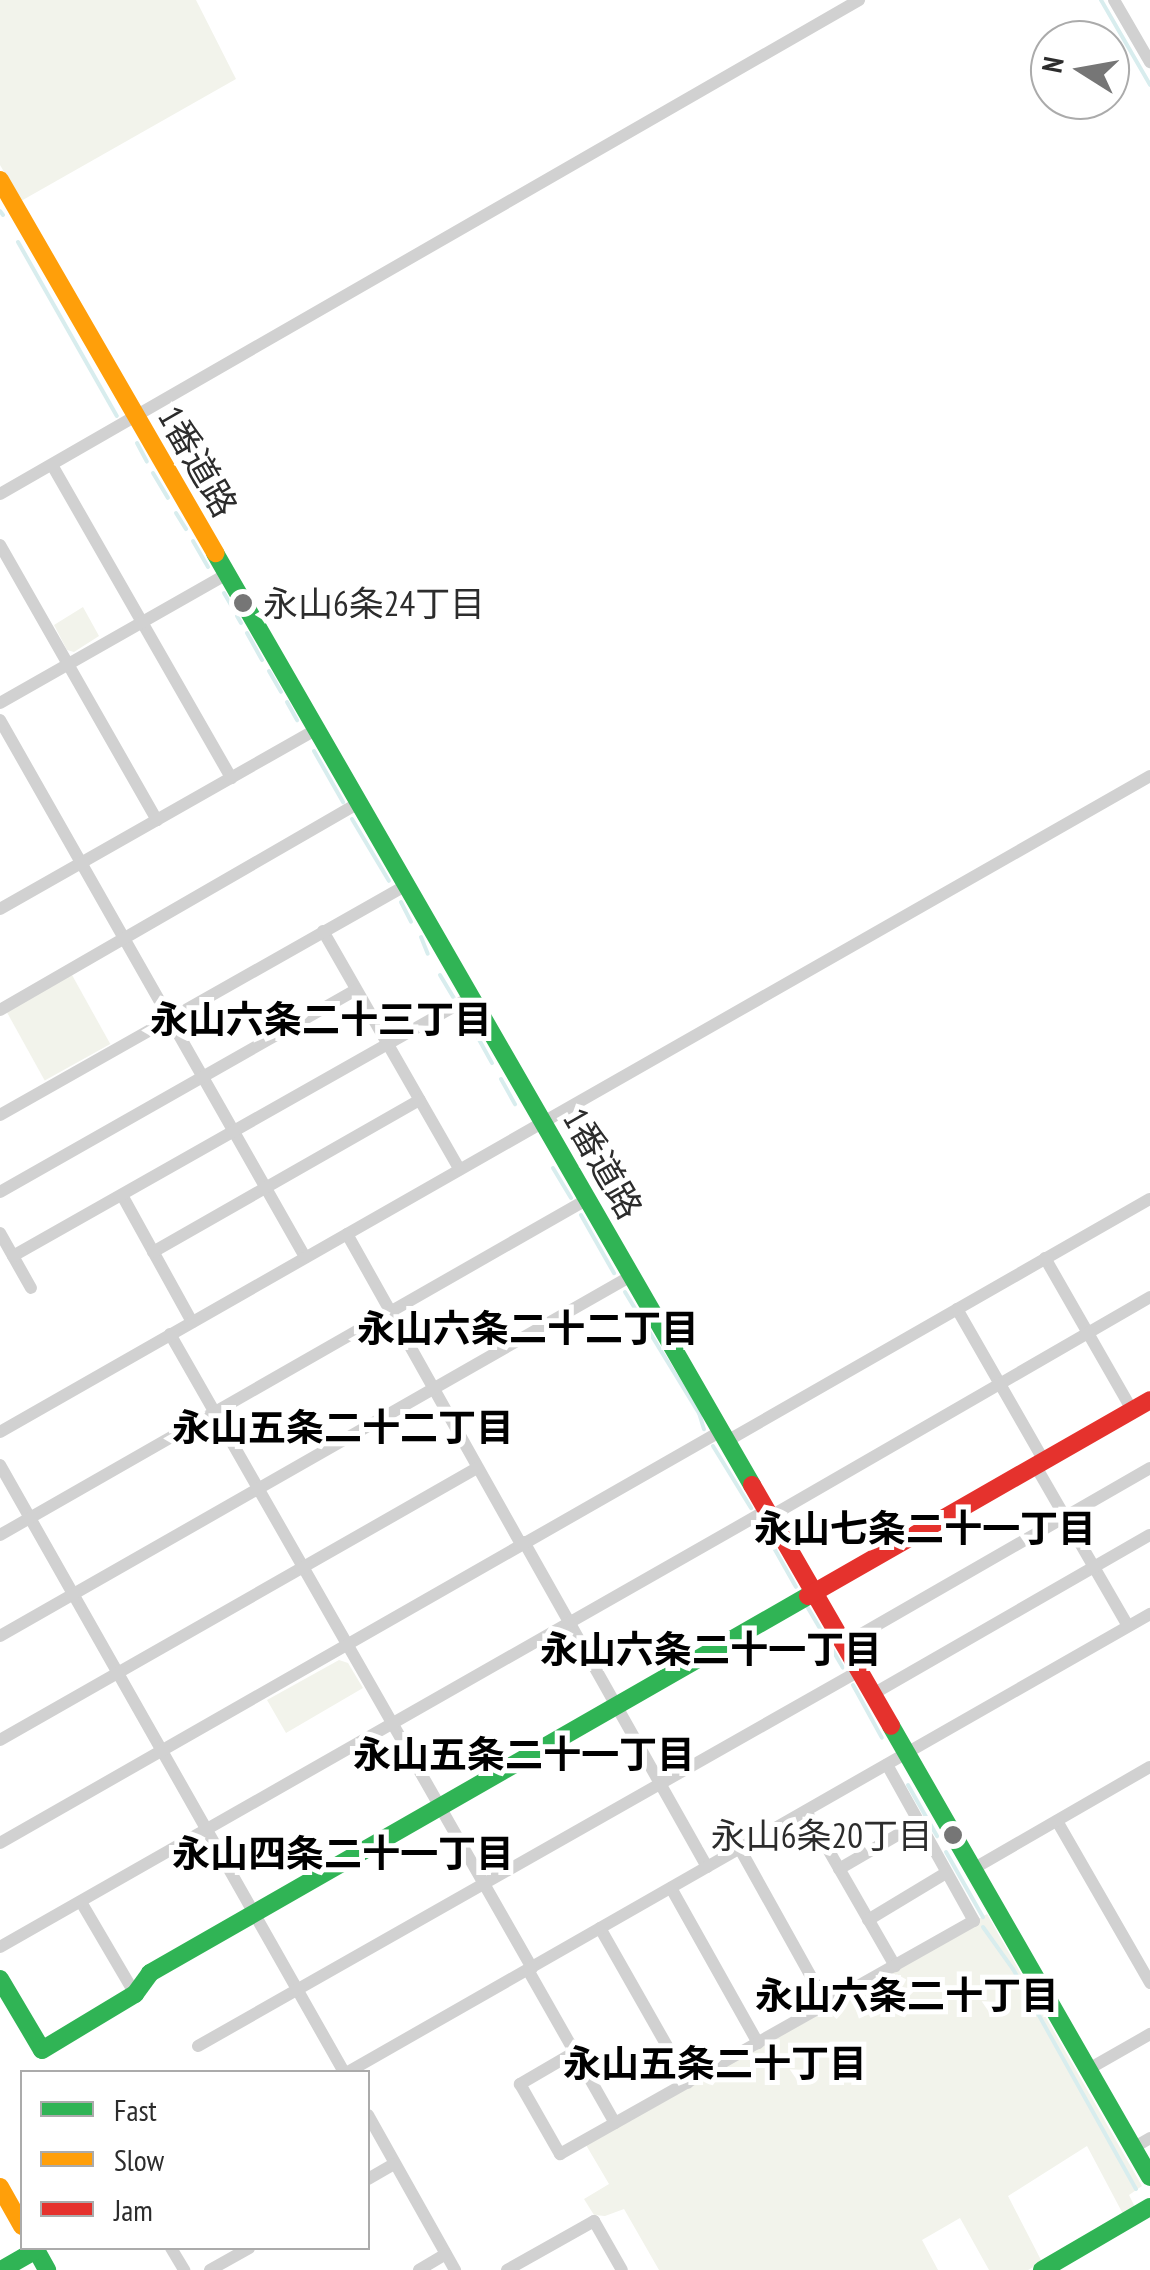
<!DOCTYPE html>
<html>
<head>
<meta charset="utf-8">
<style>
  body { margin:0 }
  #map { position:relative; width:1150px; height:2270px; overflow:hidden; background:#fff; font-family:"PT Sans Narrow","Noto Sans JP",sans-serif }
  div>[style] { position:absolute }
  [style*='--x'] { left:calc(var(--x)*1px); top:calc(var(--y)*1px); width:calc(var(--w)*1px); rotate:calc(var(--a)*1deg) }
  .green>* { inset:0; background:#f2f3eb; transform-origin:0 0 }
  .stream>* { height:4px; margin:-2px; padding:0 2px; transform-origin:2px; border-radius:2px; background:#d8edee }
  .street>* { height:12px; margin:-6px; padding:0 6px; transform-origin:6px; border-radius:6px; background:#d1d1d1 }
  .fast>* { height:18px; margin:-9px; padding:0 9px; transform-origin:9px; border-radius:9px; background:#30b455 }
  .slow>* { height:18px; margin:-9px; padding:0 9px; transform-origin:9px; border-radius:9px; background:#ff9f0a }
  .jam>* { height:18px; margin:-9px; padding:0 9px; transform-origin:9px; border-radius:9px; background:#e5322d }
  .dots>* { width:28px; height:28px; translate:-50% -50%; box-sizing:border-box; border:5px solid #fff; border-radius:50% }
  span { translate:-50% -50%; white-space:nowrap; text-align:center; line-height:1.15; -webkit-text-stroke:10px #fff; paint-order:stroke }
  .street-label { font-size:35px; color:#2c2c2c }
  .poi-label { font-size:35px; color:#2c2c2c }
  .left { translate:0 -50%; text-align:left }
  .right { translate:-100% -50%; text-align:right }
  .neighbourhood-label { font-size:38px; color:#000; font-weight:700 }
  .legend { position:absolute; left:20px; top:2070px; width:350px; height:180px; box-sizing:border-box; background:#fff; border:2px solid #ababab; margin:0; padding:12px 18px; list-style:none; font-size:30px; color:#2c2c2c }
  .legend li { display:flex; align-items:center; gap:20px; height:50px }
  .legend b { width:50px; border:2px solid #ababab }
  .north { position:absolute; left:1030px; top:20px; width:100px; height:100px; box-sizing:border-box; background:#fff; border:2px solid #ababab; border-radius:50%; rotate:281deg; font-size:28px; font-weight:700; line-height:40px; text-align:center; color:#2c2c2c }
  .north::after { content:''; display:block; margin:auto; width:35px; height:45px; background:#767676; clip-path:polygon(50% 0,100% 100%,50% 72%,0 100%) }
</style>
</head>
<body>
<div id="map">
  <div class="green">
    <div style="clip-path:polygon(0 0,196px 0,236px 79px,21px 201px,0 165px)"></div>
    <div style="clip-path:polygon(83px 607px,99px 636px,74px 652px,67px 650px,54px 625px)"></div>
    <div style="left:72px;top:975px;width:79px;height:75px;rotate:61deg"></div>
    <div style="clip-path:polygon(339px 1660px,348px 1663px,363px 1688px,286px 1733px,267px 1700px)"></div>
    <div style="clip-path:polygon(987px 1914px,1142px 2186px,1129px 2195px,1135px 2207px,1123px 2214px,1087px 2146px,1008px 2196px,1042px 2262px,1028px 2270px,989px 2270px,960px 2218px,922px 2240px,938px 2270px,659px 2270px,624px 2209px,605px 2216px,594px 2215px,584px 2199px,609px 2184px,586px 2145px)"></div>
  </div>
  <div class="stream">
    <div style="--x:1101;--y:0;--w:98;--a:60"></div>
    <div style="--x:0;--y:211;--w:5;--a:53"></div>
    <div style="--x:18;--y:242;--w:200;--a:60.4"></div>
    <div style="--x:137;--y:443;--w:21;--a:62"></div>
    <div style="--x:153;--y:473;--w:29;--a:59"></div>
    <div style="--x:176;--y:513;--w:19;--a:58"></div>
    <div style="--x:193;--y:541;--w:30;--a:60"></div>
    <div style="--x:224;--y:593;--w:14;--a:60"></div>
    <div style="--x:237;--y:616;--w:8;--a:60"></div>
    <div style="--x:247;--y:633;--w:31;--a:61"></div>
    <div style="--x:269;--y:671;--w:24;--a:60"></div>
    <div style="--x:287;--y:702;--w:21;--a:61"></div>
    <div style="--x:314;--y:751;--w:59;--a:60.4"></div>
    <div style="--x:352;--y:819;--w:72;--a:59.2"></div>
    <div style="--x:401;--y:902;--w:22;--a:63"></div>
    <div style="--x:421;--y:937;--w:18;--a:68"></div>
    <div style="--x:440;--y:975;--w:27;--a:59"></div>
    <div style="--x:464;--y:1014;--w:12;--a:59"></div>
    <div style="--x:477;--y:1036;--w:31;--a:61"></div>
    <div style="--x:501;--y:1079;--w:29;--a:61"></div>
    <div style="--x:553;--y:1168;--w:35;--a:59"></div>
    <div style="--x:581;--y:1215;--w:67;--a:60.4"></div>
    <div style="--x:625;--y:1292;--w:142;--a:58.6"></div>
    <div style="--x:699;--y:1413;--w:17;--a:73"></div>
    <div style="--x:713;--y:1446;--w:73;--a:58.5"></div>
    <div style="--x:761;--y:1525;--w:71;--a:60.6"></div>
    <div style="--x:808;--y:1608;--w:69;--a:59.7"></div>
    <div style="--x:853;--y:1685;--w:60;--a:61.3"></div>
    <div style="--x:908;--y:1785;--w:59;--a:60.4"></div>
    <div style="--x:946;--y:1852;--w:75;--a:60.4"></div>
    <div style="--x:983;--y:1927;--w:52;--a:54.5"></div>
    <div style="--x:1013;--y:1969;--w:252;--a:60.8"></div>
  </div>
  <div class="street">
    <div style="--x:1114;--y:0;--w:72;--a:59.9"></div>
    <div style="--x:52;--y:465;--w:361;--a:60.2"></div>
    <div style="--x:0;--y:494;--w:991;--a:-29.9"></div>
    <div style="--x:0;--y:545;--w:317;--a:60.3"></div>
    <div style="--x:0;--y:703;--w:259;--a:-29.6"></div>
    <div style="--x:0;--y:720;--w:618;--a:60.4"></div>
    <div style="--x:0;--y:909;--w:362;--a:-29.6"></div>
    <div style="--x:323;--y:931;--w:275;--a:60.2"></div>
    <div style="--x:0;--y:1010;--w:412;--a:-30"></div>
    <div style="--x:0;--y:1115;--w:464;--a:-29.5"></div>
    <div style="--x:0;--y:1192;--w:409;--a:-29.6"></div>
    <div style="--x:123;--y:1197;--w:143;--a:61.1"></div>
    <div style="--x:0;--y:1233;--w:63;--a:60.6"></div>
    <div style="--x:347;--y:1234;--w:355;--a:60.7"></div>
    <div style="--x:153;--y:1252;--w:307;--a:-29.7"></div>
    <div style="--x:13;--y:1256;--w:524;--a:-29.5"></div>
    <div style="--x:1045;--y:1258;--w:175;--a:60.2"></div>
    <div style="--x:957;--y:1309;--w:175;--a:60.2"></div>
    <div style="--x:170;--y:1334;--w:730;--a:60.27"></div>
    <div style="--x:0;--y:1432;--w:1324;--a:-29.7"></div>
    <div style="--x:727;--y:1441;--w:487;--a:-29.8"></div>
    <div style="--x:0;--y:1465;--w:698;--a:60.46"></div>
    <div style="--x:1035;--y:1465;--w:186;--a:60"></div>
    <div style="--x:771;--y:1516;--w:438;--a:-30"></div>
    <div style="--x:0;--y:1535;--w:675;--a:-29.76"></div>
    <div style="--x:524;--y:1542;--w:373;--a:60.6"></div>
    <div style="--x:0;--y:1636;--w:726;--a:-29.71"></div>
    <div style="--x:844;--y:1644;--w:353;--a:-29.9"></div>
    <div style="--x:873;--y:1694;--w:319;--a:-29.9"></div>
    <div style="--x:0;--y:1740;--w:549;--a:-29.69"></div>
    <div style="--x:806;--y:1811;--w:179;--a:60.1"></div>
    <div style="--x:1057;--y:1821;--w:187;--a:60.1"></div>
    <div style="--x:0;--y:1843;--w:830;--a:-29.74"></div>
    <div style="--x:740;--y:1849;--w:179;--a:60.9"></div>
    <div style="--x:839;--y:1869;--w:91;--a:-30.2"></div>
    <div style="--x:973;--y:1869;--w:204;--a:-30"></div>
    <div style="--x:671;--y:1888;--w:178;--a:60.7"></div>
    <div style="--x:81;--y:1902;--w:107;--a:59.6"></div>
    <div style="--x:868;--y:1920;--w:91;--a:-31.1"></div>
    <div style="--x:600;--y:1928;--w:178;--a:60.4"></div>
    <div style="--x:0;--y:1947;--w:883;--a:-29.67"></div>
    <div style="--x:528;--y:1970;--w:176;--a:60.4"></div>
    <div style="--x:198;--y:2046;--w:760;--a:-29.57"></div>
    <div style="--x:575;--y:2052;--w:64;--a:149.8"></div>
    <div style="--x:520;--y:2084;--w:81;--a:60.3"></div>
    <div style="--x:560;--y:2154;--w:475;--a:-29.4"></div>
    <div style="--x:974;--y:1921;--w:179;--a:-119.1"></div>
    <div style="--x:1087;--y:2070;--w:73;--a:-29.7"></div>
    <div style="--x:348;--y:2072;--w:924;--a:-29.73"></div>
    <div style="--x:368;--y:2115;--w:178;--a:60.7"></div>
    <div style="--x:1133;--y:2148;--w:20;--a:-30"></div>
    <div style="--x:368;--y:2179;--w:30;--a:-30"></div>
    <div style="--x:171;--y:2248;--w:26;--a:59"></div>
    <div style="--x:210;--y:2270;--w:45;--a:-29.4"></div>
    <div style="--x:419;--y:2270;--w:31;--a:-31"></div>
    <div style="--x:507;--y:2270;--w:100;--a:-29.4"></div>
    <div style="--x:594;--y:2221;--w:56;--a:60.3"></div>
  </div>
  <div class="fast">
    <div style="--x:215;--y:553;--w:1076;--a:60.05"></div>
    <div style="--x:891;--y:1726;--w:520;--a:60.13"></div>
    <div style="--x:0;--y:1979;--w:82;--a:59.4"></div>
    <div style="--x:42;--y:2050;--w:109;--a:-31.1"></div>
    <div style="--x:135;--y:1994;--w:26;--a:-54"></div>
    <div style="--x:150;--y:1973;--w:758;--a:-29.81"></div>
    <div style="--x:35;--y:2248;--w:25;--a:61"></div>
    <div style="--x:1;--y:2270;--w:40;--a:-29.7"></div>
    <div style="--x:1042;--y:2270;--w:125;--a:-30.3"></div>
  </div>
  <div class="slow">
    <div style="--x:0;--y:180;--w:431;--a:60"></div>
    <div style="--x:0;--y:2187;--w:45;--a:60.6"></div>
  </div>
  <div class="jam">
    <div style="--x:752;--y:1485;--w:278;--a:60"></div>
    <div style="--x:808;--y:1596;--w:394;--a:-29.8"></div>
  </div>
  <div class="dots">
    <div style="left:243px;top:603px;background:#767676"></div>
    <div style="left:953px;top:1835px;background:#767676"></div>
  </div>
  <div class="street-label">
    <span style="left:198px;top:461px;rotate:60deg">1番道路</span>
    <span style="left:603px;top:1163px;rotate:60deg">1番道路</span>
  </div>
  <div class="poi-label">
    <span class="left" style="left:263px;top:603px">永山6条24丁目</span>
    <span class="right" style="left:933px;top:1835px">永山6条20丁目</span>
  </div>
  <div class="neighbourhood-label">
    <span style="left:321px;top:1019px">永山六条二十三丁目</span>
    <span style="left:528px;top:1328px">永山六条二十二丁目</span>
    <span style="left:343px;top:1427px">永山五条二十二丁目</span>
    <span style="left:925px;top:1528px">永山七条二十一丁目</span>
    <span style="left:711px;top:1649px">永山六条二十一丁目</span>
    <span style="left:524px;top:1754px">永山五条二十一丁目</span>
    <span style="left:343px;top:1853px">永山四条二十一丁目</span>
    <span style="left:907px;top:1995px">永山六条二十丁目</span>
    <span style="left:715px;top:2063px">永山五条二十丁目</span>
  </div>
  <ul class="legend">
  <li><b style="height:12px;background:#30b455"></b>Fast</li>
  <li><b style="height:12px;background:#ff9f0a"></b>Slow</li>
  <li><b style="height:12px;background:#e5322d"></b>Jam</li>
  </ul>
  <div class="north">N</div>
</div>
</body>
</html>
